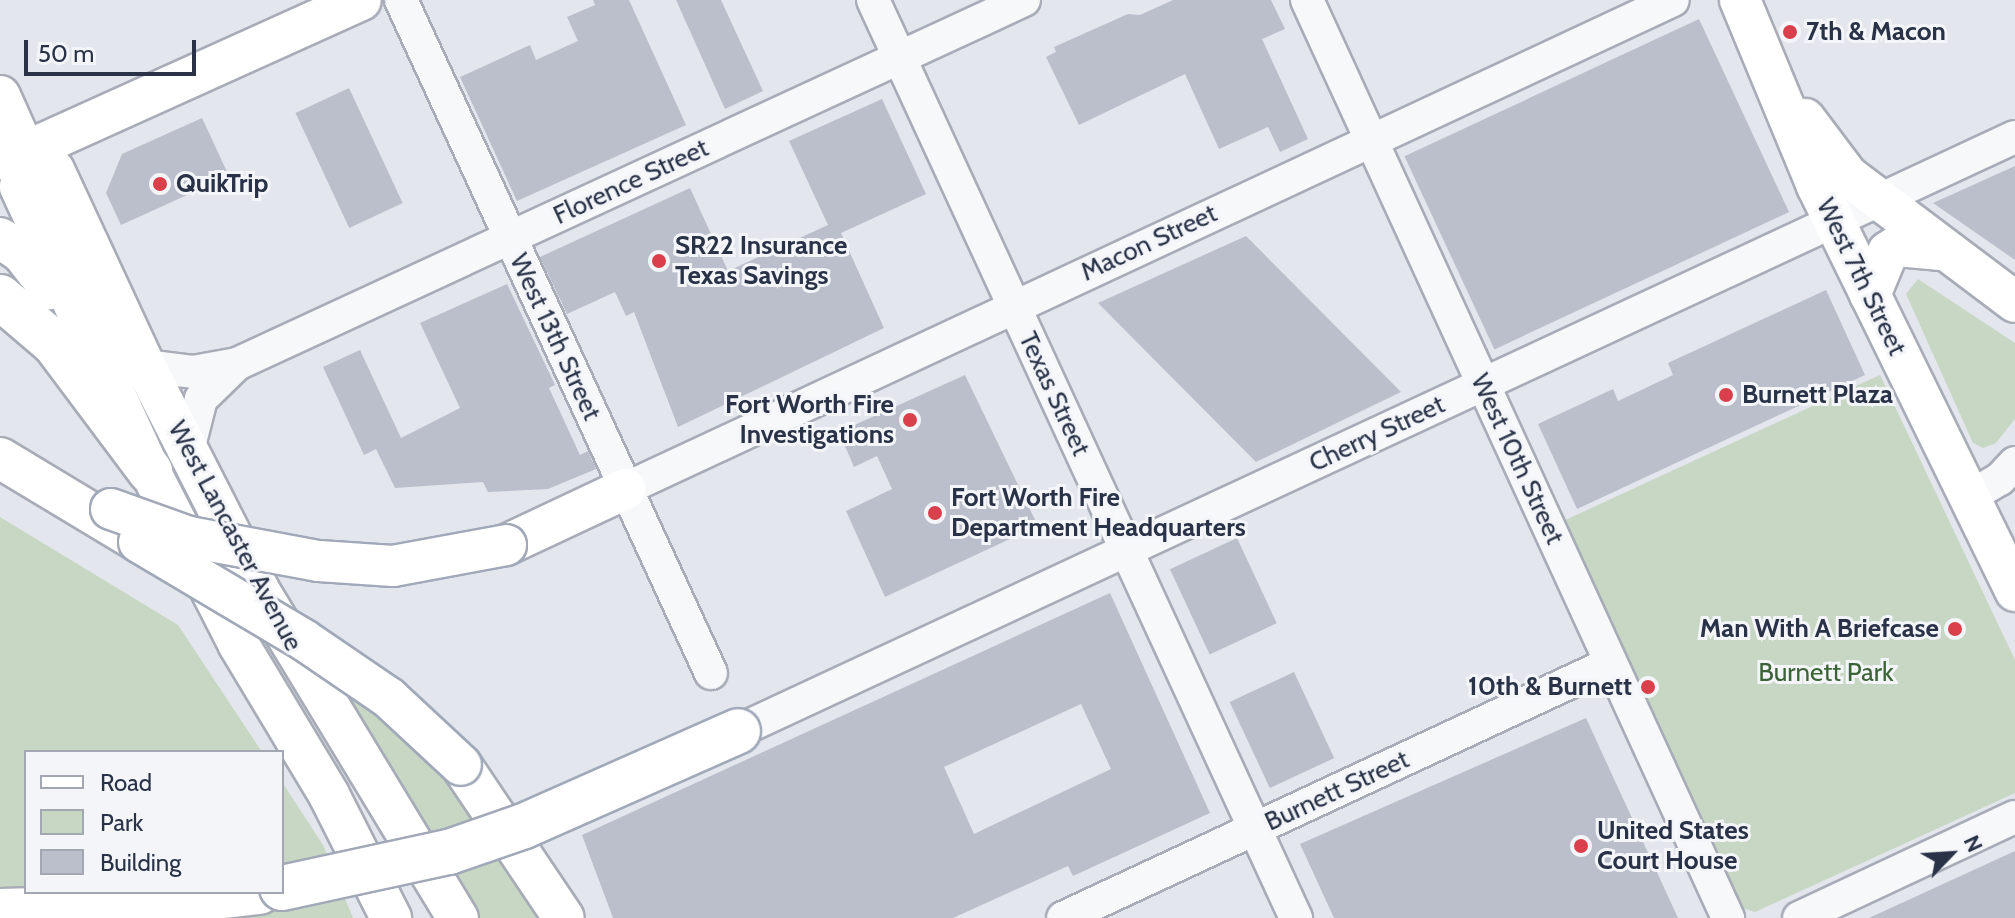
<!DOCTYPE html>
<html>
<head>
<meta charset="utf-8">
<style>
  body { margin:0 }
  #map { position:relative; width:2015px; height:918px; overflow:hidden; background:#e3e6ec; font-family:Cabin,sans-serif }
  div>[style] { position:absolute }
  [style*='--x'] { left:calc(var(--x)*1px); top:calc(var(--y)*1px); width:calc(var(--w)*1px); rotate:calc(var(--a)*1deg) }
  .green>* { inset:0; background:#c7d7c4 }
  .building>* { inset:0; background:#babfcb; transform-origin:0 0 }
  .roads { filter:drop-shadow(2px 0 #a7acb7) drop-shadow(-2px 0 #a7acb7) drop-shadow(0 2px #a7acb7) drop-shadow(0 -2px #a7acb7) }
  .minor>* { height:32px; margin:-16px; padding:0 16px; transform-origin:16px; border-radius:16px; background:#f7f8fa }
  .major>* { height:40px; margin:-20px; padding:0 20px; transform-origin:20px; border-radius:20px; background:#fff }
  .highway>* { height:44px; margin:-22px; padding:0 22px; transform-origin:22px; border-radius:22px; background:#fff }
  .bridges { filter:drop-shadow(2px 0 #a1a9b9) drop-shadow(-2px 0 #a1a9b9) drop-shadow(0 2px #a1a9b9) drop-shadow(0 -2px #a1a9b9) }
  .major-bridge>* { height:40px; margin:-20px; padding:0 20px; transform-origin:20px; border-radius:20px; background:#fff }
  .highway-bridge>* { height:44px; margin:-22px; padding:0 22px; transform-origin:22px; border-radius:22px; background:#fff }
  .dots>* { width:22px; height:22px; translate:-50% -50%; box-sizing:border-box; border:4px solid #f3f5f9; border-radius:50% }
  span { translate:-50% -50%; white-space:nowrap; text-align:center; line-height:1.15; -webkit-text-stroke:6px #f3f5f9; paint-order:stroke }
  .poi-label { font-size:26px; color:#293247; font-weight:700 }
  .left { translate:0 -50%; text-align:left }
  .right { translate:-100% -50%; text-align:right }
  .street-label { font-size:26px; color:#293247 }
  .park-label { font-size:26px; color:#3b6335 }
  .legend { position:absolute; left:24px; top:750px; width:260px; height:144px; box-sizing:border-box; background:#f3f5f9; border:2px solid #a2a7b2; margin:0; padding:10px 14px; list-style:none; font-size:24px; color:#293247 }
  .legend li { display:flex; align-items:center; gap:16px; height:40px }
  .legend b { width:40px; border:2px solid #a2a7b2 }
  .north { position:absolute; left:1911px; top:814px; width:80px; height:80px; -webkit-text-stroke:6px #f3f5f9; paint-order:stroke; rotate:65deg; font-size:22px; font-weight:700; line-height:32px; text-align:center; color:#293247 }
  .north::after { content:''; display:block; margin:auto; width:28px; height:36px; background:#293247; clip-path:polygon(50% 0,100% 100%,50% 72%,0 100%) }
  .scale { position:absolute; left:24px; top:40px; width:172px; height:36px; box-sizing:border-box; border:4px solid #293247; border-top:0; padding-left:10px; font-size:24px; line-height:28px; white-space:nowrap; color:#293247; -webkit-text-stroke:6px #f3f5f9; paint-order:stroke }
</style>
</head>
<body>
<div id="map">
  <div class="green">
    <div style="clip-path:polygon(1918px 279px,2015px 343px,2015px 419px,1996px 443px,1983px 448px,1973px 443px,1906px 294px)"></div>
    <div style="clip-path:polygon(1880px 375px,2015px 660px,2015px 793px,1755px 912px,1740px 907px,1561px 522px)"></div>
    <div style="clip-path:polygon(0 517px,178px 625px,262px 752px,26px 752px,26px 892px,282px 892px,282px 782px,323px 845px,353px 918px,0 918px)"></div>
    <div style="clip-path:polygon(339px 684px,386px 719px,434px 767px,507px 852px,545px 918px,478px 918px)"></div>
  </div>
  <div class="building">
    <div style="clip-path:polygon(593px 0,629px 0,686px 125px,517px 201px,460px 77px,530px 45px,536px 60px,578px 41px,567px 17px,595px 5px)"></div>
    <div style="clip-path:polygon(676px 0,721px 0,763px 91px,725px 109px)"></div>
    <div style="clip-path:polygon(1173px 0,1271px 0,1285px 29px,1262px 39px,1308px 139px,1280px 152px,1268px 127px,1219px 149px,1185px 74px,1079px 125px,1046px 57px,1056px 52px,1054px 47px,1128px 14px,1140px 15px)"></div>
    <div style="left:1699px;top:19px;width:213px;height:325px;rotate:65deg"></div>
    <div style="left:349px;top:88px;width:127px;height:59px;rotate:65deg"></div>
    <div style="clip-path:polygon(882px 99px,926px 194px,841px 233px,884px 328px,678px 427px,634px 312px,626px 316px,615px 292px,567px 314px,540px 257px,690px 188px,728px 271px,828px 225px,789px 141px)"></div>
    <div style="clip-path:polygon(202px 118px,229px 176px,121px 225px,106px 193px,122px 154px)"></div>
    <div style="clip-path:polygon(2015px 166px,2015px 260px,1933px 203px)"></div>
    <div style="clip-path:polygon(1246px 236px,1401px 392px,1256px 462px,1098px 303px)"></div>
    <div style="clip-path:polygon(507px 284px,555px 385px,549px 388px,580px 455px,588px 451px,596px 469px,548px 489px,488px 492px,483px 482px,395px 488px,376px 449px,364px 455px,323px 367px,360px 350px,401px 438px,460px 408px,420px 323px)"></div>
    <div style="clip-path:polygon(1826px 290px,1865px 375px,1577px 509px,1538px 424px,1613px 389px,1618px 401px,1673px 375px,1668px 363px)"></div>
    <div style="clip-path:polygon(965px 375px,1038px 526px,885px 597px,846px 511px,892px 489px,877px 456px,854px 467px,839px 432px)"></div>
    <div style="left:1237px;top:538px;width:94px;height:74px;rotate:65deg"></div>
    <div style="clip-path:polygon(evenodd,1110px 593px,1210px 813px,1073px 876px,1068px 866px,953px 918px,613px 918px,582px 835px,1110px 593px,1081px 704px,1111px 769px,974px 834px,944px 767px,1081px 704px)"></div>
    <div style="left:1294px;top:672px;width:95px;height:71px;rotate:65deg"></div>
    <div style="clip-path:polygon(1586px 718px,1678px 918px,1334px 918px,1300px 844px)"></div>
    <div style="clip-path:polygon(2015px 851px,2015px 918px,1869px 918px)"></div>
  </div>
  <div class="roads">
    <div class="minor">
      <div style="--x:401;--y:0;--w:741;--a:65.27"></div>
      <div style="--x:873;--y:0;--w:1011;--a:65.26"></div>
      <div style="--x:1307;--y:0;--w:1010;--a:65.36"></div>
      <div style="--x:145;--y:366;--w:48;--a:7.1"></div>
      <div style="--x:193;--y:372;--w:45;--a:-10.3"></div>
      <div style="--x:237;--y:364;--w:867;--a:-24.82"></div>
      <div style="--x:189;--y:446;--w:49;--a:-75.7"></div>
      <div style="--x:201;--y:399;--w:50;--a:-44.2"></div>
      <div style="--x:625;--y:489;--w:1156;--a:-25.01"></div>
      <div style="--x:1968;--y:498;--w:37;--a:-31"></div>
      <div style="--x:2000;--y:479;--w:22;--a:-47"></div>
      <div style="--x:738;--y:731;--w:1408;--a:-24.95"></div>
      <div style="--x:1063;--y:918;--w:604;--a:-24.95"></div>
      <div style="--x:1799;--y:918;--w:238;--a:-25.1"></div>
    </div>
    <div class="major">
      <div style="--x:1740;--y:0;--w:201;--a:67.5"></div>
      <div style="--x:1817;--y:186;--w:451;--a:63.9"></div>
      <div style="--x:0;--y:96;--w:61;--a:65.9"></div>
      <div style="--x:25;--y:152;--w:35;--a:98"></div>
      <div style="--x:20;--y:187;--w:312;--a:65.4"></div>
      <div style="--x:150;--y:471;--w:195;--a:62.9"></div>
      <div style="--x:239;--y:645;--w:175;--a:59"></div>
      <div style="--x:329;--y:795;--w:138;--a:63.2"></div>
      <div style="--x:1805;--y:119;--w:71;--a:53"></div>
      <div style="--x:1848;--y:176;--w:209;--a:37"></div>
      <div style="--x:25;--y:152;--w:34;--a:32"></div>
      <div style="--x:54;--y:170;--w:216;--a:65.1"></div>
      <div style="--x:145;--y:366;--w:251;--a:63"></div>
      <div style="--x:259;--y:590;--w:384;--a:58.8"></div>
      <div style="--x:7;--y:160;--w:388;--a:-24.3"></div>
      <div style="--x:0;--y:238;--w:27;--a:34"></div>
      <div style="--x:22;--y:253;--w:46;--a:52.1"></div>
      <div style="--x:1870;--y:295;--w:47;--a:-67.3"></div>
      <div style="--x:1888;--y:252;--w:11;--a:-34"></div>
      <div style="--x:1897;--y:246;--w:44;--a:5.2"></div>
      <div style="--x:0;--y:458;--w:162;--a:31.1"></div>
      <div style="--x:506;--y:545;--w:132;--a:-25.2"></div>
      <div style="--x:461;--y:765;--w:184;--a:56.1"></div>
    </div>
    <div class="highway">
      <div style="--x:0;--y:297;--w:72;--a:40.5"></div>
      <div style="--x:55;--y:344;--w:159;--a:53.2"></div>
      <div style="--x:0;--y:911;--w:120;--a:-1.4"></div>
      <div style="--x:120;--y:908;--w:140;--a:-6.6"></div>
    </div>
  </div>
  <div class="bridges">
    <div class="major-bridge">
      <div style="--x:111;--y:509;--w:83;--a:19.7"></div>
      <div style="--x:189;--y:537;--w:132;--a:10.5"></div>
      <div style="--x:319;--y:561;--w:74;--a:3.9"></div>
      <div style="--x:393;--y:566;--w:115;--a:-10.5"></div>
      <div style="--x:139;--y:542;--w:192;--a:30.7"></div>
      <div style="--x:304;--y:640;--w:103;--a:34.3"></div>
      <div style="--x:389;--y:698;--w:98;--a:42.9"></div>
    </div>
    <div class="highway-bridge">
      <div style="--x:282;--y:888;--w:171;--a:-12.2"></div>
      <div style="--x:449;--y:852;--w:79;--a:-19.1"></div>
      <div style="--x:524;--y:826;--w:234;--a:-23.9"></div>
    </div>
  </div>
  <div class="dots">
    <div style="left:1790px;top:32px;background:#da404c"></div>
    <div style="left:160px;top:184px;background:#da404c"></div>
    <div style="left:659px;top:261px;background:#da404c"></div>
    <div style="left:1726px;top:395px;background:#da404c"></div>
    <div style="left:910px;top:420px;background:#da404c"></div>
    <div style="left:935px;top:513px;background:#da404c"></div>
    <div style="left:1955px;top:629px;background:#da404c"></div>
    <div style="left:1648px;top:687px;background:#da404c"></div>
    <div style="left:1581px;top:846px;background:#da404c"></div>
  </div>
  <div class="poi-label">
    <span class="left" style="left:1806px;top:32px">7th &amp; Macon</span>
    <span class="left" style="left:176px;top:184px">QuikTrip</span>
    <span class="left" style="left:675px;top:261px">SR22 Insurance<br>Texas Savings</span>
    <span class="left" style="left:1742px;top:395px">Burnett Plaza</span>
    <span class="right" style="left:894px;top:420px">Fort Worth Fire<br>Investigations</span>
    <span class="left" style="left:951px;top:513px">Fort Worth Fire<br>Department Headquarters</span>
    <span class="right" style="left:1939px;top:629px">Man With A Briefcase</span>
    <span class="right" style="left:1632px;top:687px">10th &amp; Burnett</span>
    <span class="left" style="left:1597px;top:846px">United States<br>Court House</span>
  </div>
  <div class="street-label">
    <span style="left:631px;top:182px;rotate:-25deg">Florence Street</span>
    <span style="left:1149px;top:243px;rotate:-25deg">Macon Street</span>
    <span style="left:1861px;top:277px;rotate:64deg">West 7th Street</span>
    <span style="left:555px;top:337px;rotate:65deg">West 13th Street</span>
    <span style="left:1054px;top:394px;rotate:65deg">Texas Street</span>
    <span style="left:1377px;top:434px;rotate:-25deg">Cherry Street</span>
    <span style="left:1517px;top:459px;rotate:65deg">West 10th Street</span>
    <span style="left:235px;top:536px;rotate:62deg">West Lancaster Avenue</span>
    <span style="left:1337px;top:791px;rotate:-25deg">Burnett Street</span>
  </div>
  <div class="park-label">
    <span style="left:1826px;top:673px">Burnett Park</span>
  </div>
  <ul class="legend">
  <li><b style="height:10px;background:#fff"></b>Road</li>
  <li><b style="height:22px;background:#c7d7c4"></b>Park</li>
  <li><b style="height:22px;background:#babfcb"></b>Building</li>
  </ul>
  <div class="north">N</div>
  <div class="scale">50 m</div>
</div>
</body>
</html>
